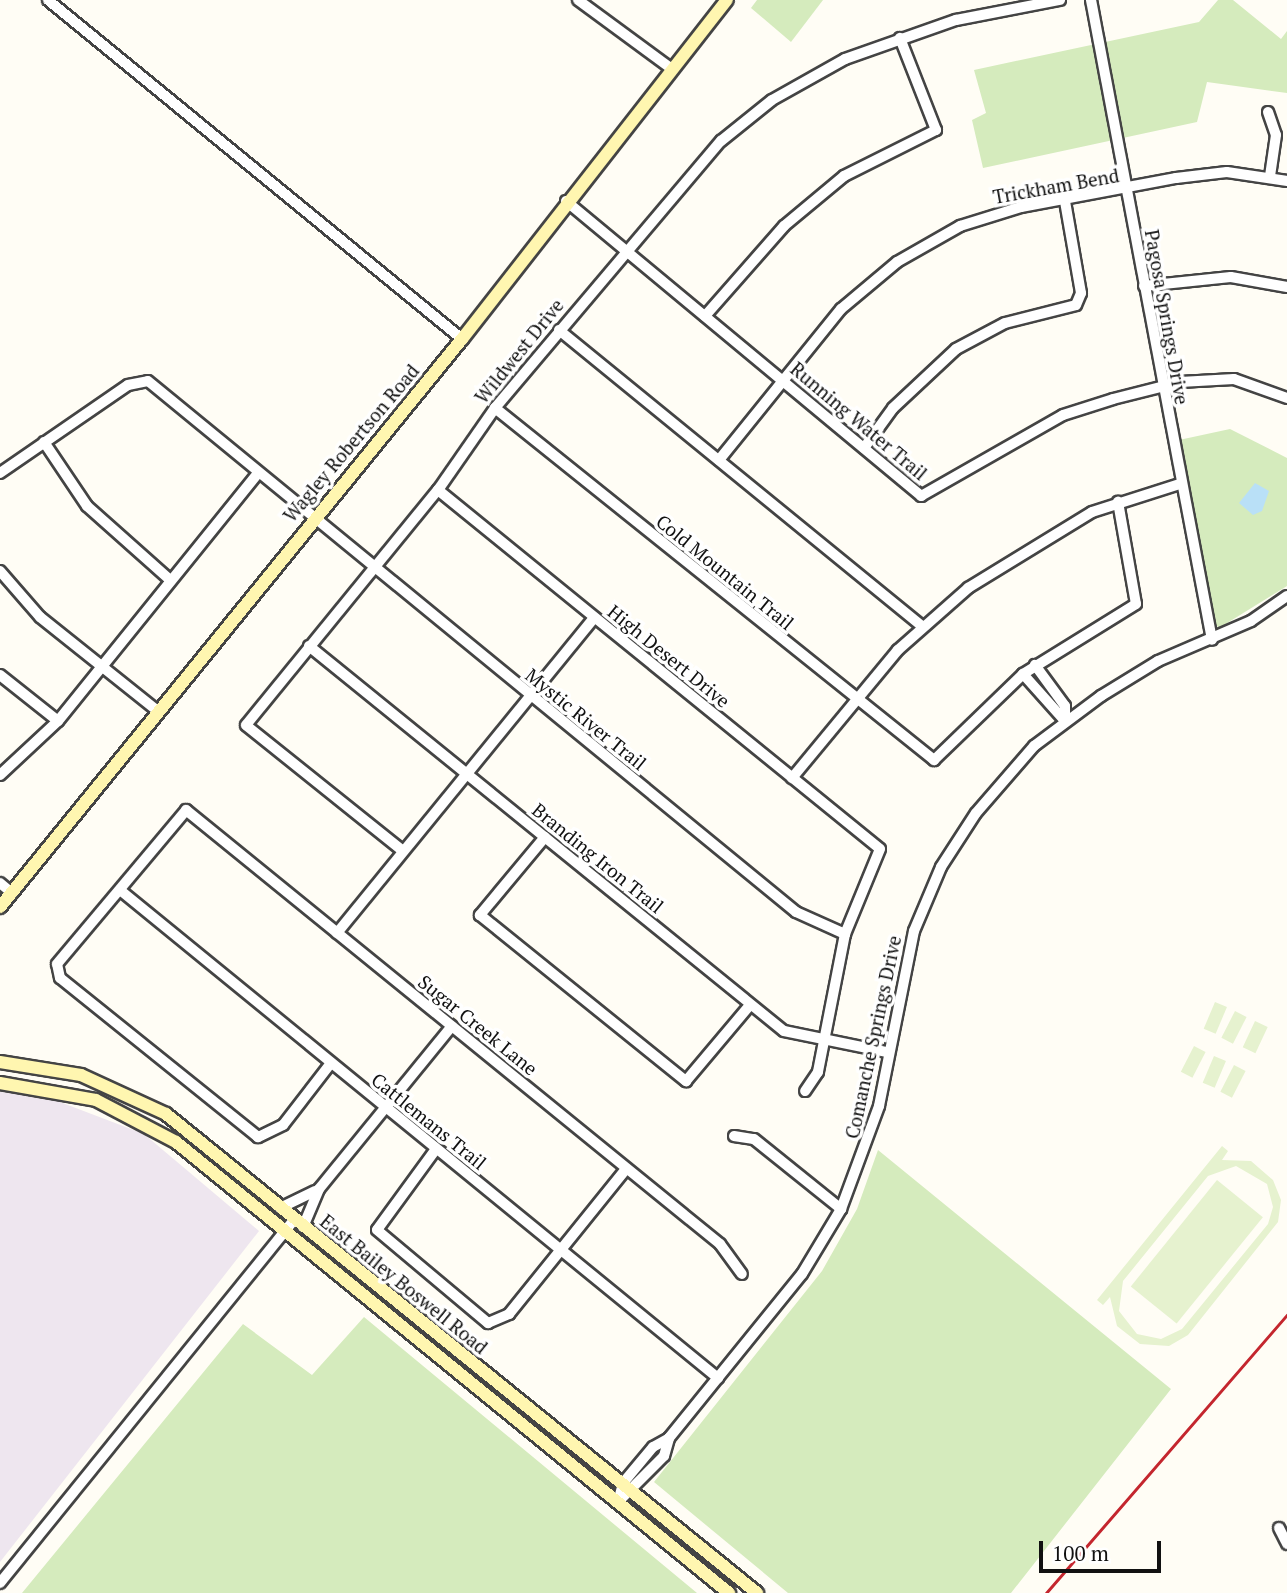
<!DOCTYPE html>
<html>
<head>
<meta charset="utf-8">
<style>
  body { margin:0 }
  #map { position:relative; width:1287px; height:1593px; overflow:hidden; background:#fffdf5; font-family:"PT Serif",serif }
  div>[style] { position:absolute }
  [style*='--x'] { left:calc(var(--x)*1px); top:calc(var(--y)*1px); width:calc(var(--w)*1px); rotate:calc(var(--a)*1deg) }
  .industrial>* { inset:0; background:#eee6ef }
  .green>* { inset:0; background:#d5ebbd }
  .pitch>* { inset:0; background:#e6f2cf; transform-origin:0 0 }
  .water>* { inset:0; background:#b9e0f7 }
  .roads { filter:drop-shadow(2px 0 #444) drop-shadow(-2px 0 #444) drop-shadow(0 2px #444) drop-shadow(0 -2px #444) }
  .street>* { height:10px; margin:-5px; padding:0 5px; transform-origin:5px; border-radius:5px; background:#fff }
  .secondary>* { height:12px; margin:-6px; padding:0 6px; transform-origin:6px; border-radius:6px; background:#fff6b0 }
  .rail>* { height:2.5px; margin:-1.25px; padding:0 1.25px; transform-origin:1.25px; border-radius:1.25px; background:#c4262e }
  span { translate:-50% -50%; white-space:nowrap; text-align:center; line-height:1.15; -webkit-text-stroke:7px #fff; paint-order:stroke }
  .street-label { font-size:19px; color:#111 }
  .scale { position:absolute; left:1039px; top:1541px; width:122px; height:32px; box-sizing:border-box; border:4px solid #111; border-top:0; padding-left:9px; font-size:21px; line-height:24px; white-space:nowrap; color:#111; -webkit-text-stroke:5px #fff; paint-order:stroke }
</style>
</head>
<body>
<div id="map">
  <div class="industrial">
    <div style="clip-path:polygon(0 1092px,39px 1094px,144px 1134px,259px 1231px,0 1562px)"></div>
  </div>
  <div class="green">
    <div style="clip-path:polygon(757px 0,823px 0,791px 42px,751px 8px)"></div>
    <div style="clip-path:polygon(1218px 0,1233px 0,1281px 39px,1287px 31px,1287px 93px,1207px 82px,1197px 122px,983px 168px,972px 120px,986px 113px,974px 70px,1199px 22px)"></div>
    <div style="clip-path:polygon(1230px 429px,1287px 458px,1287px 586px,1219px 628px,1212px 621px,1179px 440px)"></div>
    <div style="clip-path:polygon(878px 1150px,1171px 1389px,1011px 1593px,788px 1593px,654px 1482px,822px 1271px,857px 1209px)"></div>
    <div style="clip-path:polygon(364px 1317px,697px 1593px,22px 1593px,243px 1324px,312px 1375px)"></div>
  </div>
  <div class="pitch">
    <div style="left:1215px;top:1002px;width:13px;height:29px;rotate:23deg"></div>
    <div style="left:1235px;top:1011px;width:13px;height:30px;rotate:27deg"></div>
    <div style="left:1255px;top:1021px;width:14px;height:29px;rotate:25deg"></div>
    <div style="left:1194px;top:1046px;width:13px;height:29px;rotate:27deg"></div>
    <div style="left:1214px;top:1056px;width:13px;height:29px;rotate:23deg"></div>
    <div style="left:1234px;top:1065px;width:13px;height:30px;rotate:27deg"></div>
    <div style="clip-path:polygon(evenodd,1222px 1146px,1228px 1151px,1222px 1160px,1251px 1161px,1273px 1180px,1281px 1200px,1278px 1222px,1188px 1335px,1169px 1346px,1140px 1344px,1117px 1326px,1110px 1297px,1103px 1305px,1097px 1300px,1222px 1146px,1236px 1166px,1267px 1184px,1273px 1207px,1268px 1224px,1182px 1329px,1161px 1339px,1137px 1334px,1119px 1311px,1123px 1281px,1208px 1176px,1236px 1166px)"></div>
    <div style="left:1217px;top:1180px;width:59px;height:137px;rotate:39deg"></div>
  </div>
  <div class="water">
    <div style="clip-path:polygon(1255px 483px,1269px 491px,1262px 511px,1253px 515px,1239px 503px)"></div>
  </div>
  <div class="roads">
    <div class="street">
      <div style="--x:48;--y:0;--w:535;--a:39.31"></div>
      <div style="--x:578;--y:0;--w:117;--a:36.3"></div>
      <div style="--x:1091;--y:0;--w:651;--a:79.29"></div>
      <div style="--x:1268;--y:112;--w:24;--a:71"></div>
      <div style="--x:1276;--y:135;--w:41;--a:98.3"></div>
      <div style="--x:566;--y:201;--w:462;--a:39.7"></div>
      <div style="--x:921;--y:496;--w:163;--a:-29.7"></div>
      <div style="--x:1063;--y:415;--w:52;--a:-17.7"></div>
      <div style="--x:1113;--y:399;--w:69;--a:-14.2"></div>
      <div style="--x:1180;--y:382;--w:54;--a:-3.2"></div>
      <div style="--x:1234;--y:379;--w:56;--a:19.7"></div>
      <div style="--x:1144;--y:286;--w:87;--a:-5.9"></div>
      <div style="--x:1231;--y:277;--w:57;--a:10.1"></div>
      <div style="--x:705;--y:316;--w:120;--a:-48.7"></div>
      <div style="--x:784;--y:226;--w:78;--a:-39.8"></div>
      <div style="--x:844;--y:176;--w:103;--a:-26.6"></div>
      <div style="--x:936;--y:130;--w:99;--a:-111.4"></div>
      <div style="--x:559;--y:330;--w:468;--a:39.2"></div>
      <div style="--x:495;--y:408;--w:563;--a:38.72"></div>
      <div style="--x:934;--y:760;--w:124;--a:-44"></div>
      <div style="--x:1023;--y:674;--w:133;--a:-31.8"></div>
      <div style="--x:1136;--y:604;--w:104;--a:-100"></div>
      <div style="--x:44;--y:442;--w:77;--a:56.1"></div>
      <div style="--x:87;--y:506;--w:111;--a:41.7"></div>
      <div style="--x:864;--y:448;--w:49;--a:-54.1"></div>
      <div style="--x:893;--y:408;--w:86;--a:-43.1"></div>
      <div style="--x:956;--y:349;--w:55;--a:-28"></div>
      <div style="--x:1005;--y:323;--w:73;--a:-14.2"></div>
      <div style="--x:1076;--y:305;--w:13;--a:-67"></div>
      <div style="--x:1081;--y:293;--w:93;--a:-99.9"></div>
      <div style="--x:719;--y:460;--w:194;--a:-51.1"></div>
      <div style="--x:841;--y:309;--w:73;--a:-40"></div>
      <div style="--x:897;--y:262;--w:73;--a:-29.7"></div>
      <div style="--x:960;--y:226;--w:64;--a:-17.3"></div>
      <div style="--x:1021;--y:207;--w:158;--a:-10.6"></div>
      <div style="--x:1176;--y:178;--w:51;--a:-6.7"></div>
      <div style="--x:1227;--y:172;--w:61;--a:8.5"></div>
      <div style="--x:0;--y:473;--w:155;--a:-34.5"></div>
      <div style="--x:128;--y:385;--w:20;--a:-11"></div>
      <div style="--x:148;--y:381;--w:838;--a:39.33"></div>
      <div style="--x:796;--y:912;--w:54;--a:24.2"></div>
      <div style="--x:438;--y:490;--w:569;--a:39.08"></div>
      <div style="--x:880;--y:849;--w:92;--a:112.4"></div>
      <div style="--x:845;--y:934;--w:141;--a:101.1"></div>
      <div style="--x:818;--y:1072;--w:23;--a:124"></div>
      <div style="--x:0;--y:571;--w:61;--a:49"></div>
      <div style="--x:40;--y:617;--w:152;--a:38.6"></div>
      <div style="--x:309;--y:646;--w:611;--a:39.03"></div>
      <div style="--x:784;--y:1031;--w:104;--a:11.6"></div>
      <div style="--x:1023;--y:674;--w:63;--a:48.2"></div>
      <div style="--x:1065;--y:721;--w:15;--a:-90"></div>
      <div style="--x:1065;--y:706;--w:51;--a:-126.2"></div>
      <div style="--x:0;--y:675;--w:74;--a:38.4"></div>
      <div style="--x:0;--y:775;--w:79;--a:-43"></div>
      <div style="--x:58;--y:721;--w:319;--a:-51.1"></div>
      <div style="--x:792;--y:778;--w:166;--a:-50.4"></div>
      <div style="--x:898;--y:650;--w:94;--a:-41.5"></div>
      <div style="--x:968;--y:588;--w:145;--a:-31.5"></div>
      <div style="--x:1092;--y:512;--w:92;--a:-17.7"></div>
      <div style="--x:545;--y:837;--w:102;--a:129.8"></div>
      <div style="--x:480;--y:915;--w:265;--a:38.9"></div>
      <div style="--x:686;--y:1081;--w:99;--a:-49.9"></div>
      <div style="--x:403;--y:851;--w:201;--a:-141.3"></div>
      <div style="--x:246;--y:725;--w:303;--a:-50.8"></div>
      <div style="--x:438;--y:490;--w:100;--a:-55.2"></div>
      <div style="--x:495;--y:408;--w:350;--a:-49.8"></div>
      <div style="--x:721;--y:141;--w:65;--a:-38.8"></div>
      <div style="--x:772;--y:100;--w:84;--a:-29.3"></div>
      <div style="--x:845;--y:59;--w:118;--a:-19.4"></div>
      <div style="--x:956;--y:20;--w:106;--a:-10.9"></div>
      <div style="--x:0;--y:883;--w:16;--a:40"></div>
      <div style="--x:120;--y:890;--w:772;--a:39.22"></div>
      <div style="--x:337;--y:933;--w:407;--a:-50.8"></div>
      <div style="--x:331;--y:1063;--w:78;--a:127.7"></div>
      <div style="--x:283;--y:1125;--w:28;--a:154"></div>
      <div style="--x:258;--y:1137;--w:254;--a:-141.2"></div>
      <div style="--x:60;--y:978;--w:14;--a:-102"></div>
      <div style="--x:57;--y:964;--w:201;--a:-50"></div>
      <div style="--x:186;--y:810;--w:688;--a:39.1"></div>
      <div style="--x:720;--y:1244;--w:37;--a:54"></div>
      <div style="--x:734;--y:1136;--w:20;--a:9"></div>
      <div style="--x:754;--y:1139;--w:112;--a:38.8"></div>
      <div style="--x:436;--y:1149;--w:100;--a:126.1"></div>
      <div style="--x:377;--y:1230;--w:145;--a:40"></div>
      <div style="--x:488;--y:1323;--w:23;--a:-23"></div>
      <div style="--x:509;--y:1314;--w:186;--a:-51.1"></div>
      <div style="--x:280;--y:1208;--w:39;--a:-26"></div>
      <div style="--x:303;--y:1227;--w:41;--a:-67.2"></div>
      <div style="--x:319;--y:1189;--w:210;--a:-50.8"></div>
      <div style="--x:618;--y:1502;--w:20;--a:-75"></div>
      <div style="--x:623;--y:1483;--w:47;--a:-50.2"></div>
      <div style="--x:653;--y:1447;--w:18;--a:-29"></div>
      <div style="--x:669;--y:1438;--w:211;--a:-51"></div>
      <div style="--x:802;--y:1274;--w:76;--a:-59"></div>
      <div style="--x:841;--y:1209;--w:110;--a:-69.7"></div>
      <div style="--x:879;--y:1106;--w:178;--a:-78.7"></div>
      <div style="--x:914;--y:931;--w:69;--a:-67.1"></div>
      <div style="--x:941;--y:867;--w:64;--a:-57.1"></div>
      <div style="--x:976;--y:813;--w:89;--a:-49.1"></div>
      <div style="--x:1034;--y:746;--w:84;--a:-36.7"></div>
      <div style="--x:1101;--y:696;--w:67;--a:-31.6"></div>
      <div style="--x:1158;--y:661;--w:101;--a:-23.3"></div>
      <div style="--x:1251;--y:621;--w:44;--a:-34.8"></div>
      <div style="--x:618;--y:1502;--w:65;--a:-45"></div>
      <div style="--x:664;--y:1456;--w:19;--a:-74"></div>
      <div style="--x:1279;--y:1528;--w:18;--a:63"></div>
      <div style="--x:0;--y:1583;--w:467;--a:-51"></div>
    </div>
    <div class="secondary">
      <div style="--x:0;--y:907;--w:732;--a:-50.88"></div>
      <div style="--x:462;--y:339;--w:430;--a:-52"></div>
      <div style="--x:0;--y:1062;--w:82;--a:9.1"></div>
      <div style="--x:81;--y:1075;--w:94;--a:24.6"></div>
      <div style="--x:166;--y:1114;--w:761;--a:39.02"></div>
      <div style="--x:0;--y:1083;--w:97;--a:10"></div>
      <div style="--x:96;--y:1100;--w:90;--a:27.7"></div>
      <div style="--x:176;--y:1142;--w:714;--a:39.2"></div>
    </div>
  </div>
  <div class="rail">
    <div style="--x:1046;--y:1593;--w:368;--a:-49.1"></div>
  </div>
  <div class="street-label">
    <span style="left:1056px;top:186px;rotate:-10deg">Trickham Bend</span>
    <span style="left:1167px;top:317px;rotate:80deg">Pagosa Springs Drive</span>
    <span style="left:519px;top:351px;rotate:-51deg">Wildwest Drive</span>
    <span style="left:859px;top:421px;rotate:40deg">Running Water Trail</span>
    <span style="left:351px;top:443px;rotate:-50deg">Wagley Robertson Road</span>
    <span style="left:725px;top:572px;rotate:39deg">Cold Mountain Trail</span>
    <span style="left:669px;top:656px;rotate:39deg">High Desert Drive</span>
    <span style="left:586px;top:719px;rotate:39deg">Mystic River Trail</span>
    <span style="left:598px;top:858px;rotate:39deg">Branding Iron Trail</span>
    <span style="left:478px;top:1025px;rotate:39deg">Sugar Creek Lane</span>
    <span style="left:873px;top:1037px;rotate:-78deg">Comanche Springs Drive</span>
    <span style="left:429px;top:1121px;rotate:39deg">Cattlemans Trail</span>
    <span style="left:404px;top:1284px;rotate:39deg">East Bailey Boswell Road</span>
  </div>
  <div class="scale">100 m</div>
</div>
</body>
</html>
